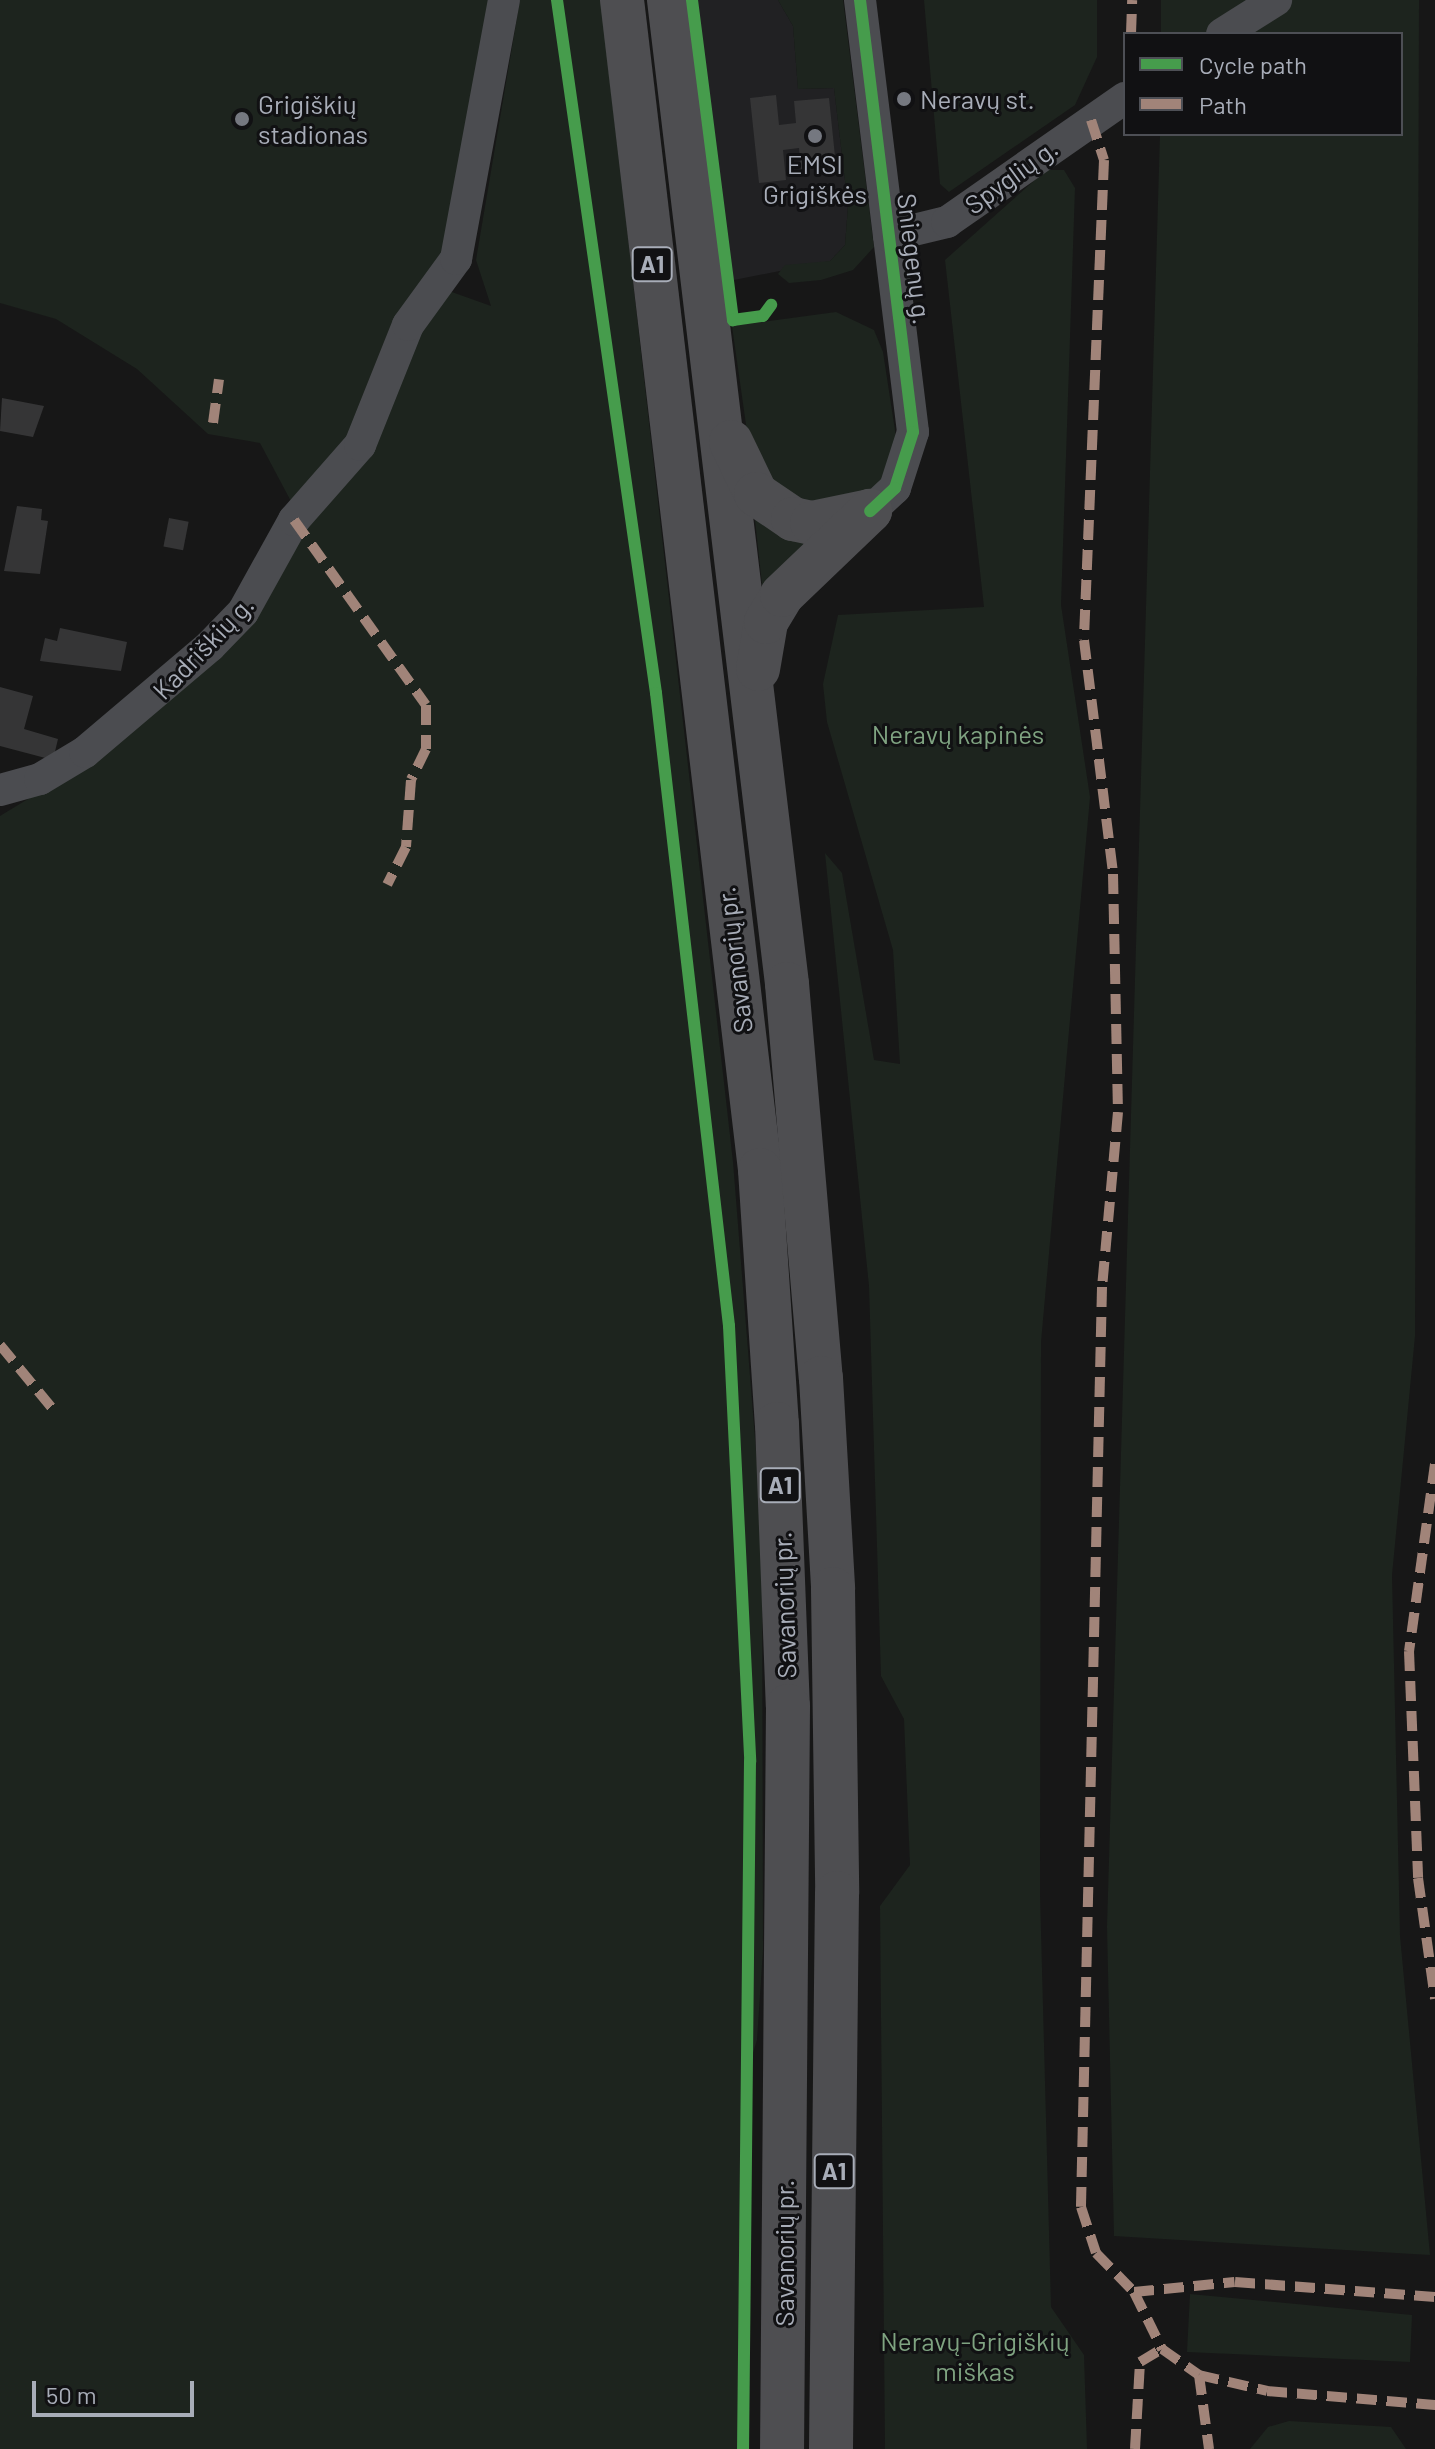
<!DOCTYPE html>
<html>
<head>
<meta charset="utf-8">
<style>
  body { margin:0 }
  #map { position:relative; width:1435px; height:2449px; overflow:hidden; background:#171717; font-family:Barlow,sans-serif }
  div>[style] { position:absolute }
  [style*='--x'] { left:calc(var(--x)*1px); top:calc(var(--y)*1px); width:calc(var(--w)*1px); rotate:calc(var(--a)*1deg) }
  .built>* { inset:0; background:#212123 }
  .green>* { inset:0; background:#1d241e }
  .building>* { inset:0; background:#353536; transform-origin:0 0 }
  .minor>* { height:32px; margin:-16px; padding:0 16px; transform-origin:16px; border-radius:16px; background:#4b4c50 }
  .highway>* { height:44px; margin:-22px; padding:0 22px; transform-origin:22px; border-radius:22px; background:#4e4e51 }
  .quiet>* { height:10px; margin-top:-5px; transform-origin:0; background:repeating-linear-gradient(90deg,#a18479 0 20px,transparent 0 30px) }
  .cycleway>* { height:12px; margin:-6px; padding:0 6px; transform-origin:6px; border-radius:6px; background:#469c4c }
  .dots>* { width:22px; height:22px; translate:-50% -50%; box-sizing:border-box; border:4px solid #111113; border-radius:50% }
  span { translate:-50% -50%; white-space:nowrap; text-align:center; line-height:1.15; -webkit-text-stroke:6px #111113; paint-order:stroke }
  .shield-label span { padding:2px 6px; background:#111113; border:2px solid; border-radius:6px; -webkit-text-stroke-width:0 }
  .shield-label { font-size:24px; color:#a8adb8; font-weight:700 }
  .poi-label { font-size:26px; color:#a8adb8 }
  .left { translate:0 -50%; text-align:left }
  .street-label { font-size:26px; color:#a8adb8 }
  .park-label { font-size:26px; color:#7fa381 }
  .legend { position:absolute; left:1123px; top:32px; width:280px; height:104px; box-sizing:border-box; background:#111113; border:2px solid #4d4f55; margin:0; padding:10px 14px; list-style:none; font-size:24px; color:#a8adb8 }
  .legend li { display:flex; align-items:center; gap:16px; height:40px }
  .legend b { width:40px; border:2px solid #4d4f55 }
  .scale { position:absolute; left:32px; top:2381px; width:162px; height:36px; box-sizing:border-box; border:4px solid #a8adb8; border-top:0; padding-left:10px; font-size:24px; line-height:28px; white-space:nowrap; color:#a8adb8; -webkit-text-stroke:6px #111113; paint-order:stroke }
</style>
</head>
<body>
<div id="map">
  <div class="built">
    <div style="clip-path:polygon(697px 0,778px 0,793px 26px,798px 89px,834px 88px,848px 206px,845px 245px,830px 261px,729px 281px)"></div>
  </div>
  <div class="green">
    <div style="clip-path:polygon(0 0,496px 0,449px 291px,491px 306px,476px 260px,520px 0,601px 0,733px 1162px,762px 1527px,763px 1950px,757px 2040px,743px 2085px,742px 2449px,0 2449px,0 816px,107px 751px,262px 610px,294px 551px,294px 507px,260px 443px,208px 434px,137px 369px,56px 319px,0 303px)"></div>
    <div style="clip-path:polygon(778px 0,843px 0,874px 247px,853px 270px,821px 280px,789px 283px,778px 274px,785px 265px,830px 261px,845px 245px,848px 206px,834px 88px,798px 89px,793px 26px)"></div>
    <div style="clip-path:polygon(924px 0,1097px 0,1097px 57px,1075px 105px,949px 192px,940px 184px)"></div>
    <div style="clip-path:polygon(1161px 0,1419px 0,1415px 1336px,1392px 1575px,1400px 1936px,1430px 2255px,1114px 2236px,1107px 1927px,1160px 134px,1401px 134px,1401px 34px,1161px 34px)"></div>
    <div style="clip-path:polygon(1046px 170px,1064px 170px,1075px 188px,1061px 605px,1090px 797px,1041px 1342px,1040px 1894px,1051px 2307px,1084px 2355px,1087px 2449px,885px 2449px,880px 1906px,910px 1865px,904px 1719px,881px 1676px,869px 1286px,825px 853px,842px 873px,874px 1060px,900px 1064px,893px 950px,827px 722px,823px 684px,838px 615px,984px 607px,945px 260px)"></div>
    <div style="clip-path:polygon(836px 312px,874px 330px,883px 352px,898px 450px,881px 482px,853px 503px,789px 509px,751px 460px,732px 326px)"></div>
    <div style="clip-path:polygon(754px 511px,817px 534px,764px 602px)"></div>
    <div style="clip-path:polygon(1190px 2294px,1412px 2315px,1410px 2362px,1187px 2352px)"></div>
    <div style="clip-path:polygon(1289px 2421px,1391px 2427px,1406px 2449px,1250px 2449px,1268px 2427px)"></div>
  </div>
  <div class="building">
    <div style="clip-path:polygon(776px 95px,779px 125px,796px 123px,794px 101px,829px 98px,836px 166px,801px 169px,799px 148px,783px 150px,786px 180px,759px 183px,750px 98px)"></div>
    <div style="clip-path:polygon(2px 398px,44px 406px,33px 437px,0 431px)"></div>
    <div style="clip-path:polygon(17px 506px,42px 509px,41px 520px,48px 521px,40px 574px,4px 571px)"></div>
    <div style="left:169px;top:518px;width:20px;height:29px;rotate:11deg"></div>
    <div style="clip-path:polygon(60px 628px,127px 642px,121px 671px,40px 661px,45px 638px,57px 641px)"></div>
    <div style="clip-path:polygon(0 687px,33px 696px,24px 729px,58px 739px,53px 760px,0 746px)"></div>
  </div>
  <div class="minor">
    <div style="--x:860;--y:0;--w:435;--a:83"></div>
    <div style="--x:913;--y:432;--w:59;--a:107.8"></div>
    <div style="--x:895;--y:488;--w:34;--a:137"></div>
    <div style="--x:1222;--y:34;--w:64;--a:-32.2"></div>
    <div style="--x:889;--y:236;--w:60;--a:-13.6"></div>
    <div style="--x:947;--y:222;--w:217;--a:-34.9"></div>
    <div style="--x:0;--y:790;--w:41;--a:-15.4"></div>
    <div style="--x:40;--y:779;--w:52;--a:-31"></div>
    <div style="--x:85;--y:752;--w:164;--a:-40.3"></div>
    <div style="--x:210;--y:646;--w:47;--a:-45.9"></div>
    <div style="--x:243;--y:612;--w:105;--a:-61"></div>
    <div style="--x:294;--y:520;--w:100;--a:-48.7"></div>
    <div style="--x:360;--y:445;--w:129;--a:-68.2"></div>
    <div style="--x:408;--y:325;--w:82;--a:-54"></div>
    <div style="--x:456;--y:259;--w:263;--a:-79.5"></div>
  </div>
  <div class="highway">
    <div style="--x:622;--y:0;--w:1178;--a:83.27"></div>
    <div style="--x:760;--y:1170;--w:255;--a:86.2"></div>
    <div style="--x:777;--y:1424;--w:282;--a:87.8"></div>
    <div style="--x:788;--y:1706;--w:743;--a:90.46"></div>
    <div style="--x:669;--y:0;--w:991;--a:83.16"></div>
    <div style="--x:787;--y:984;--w:395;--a:85.1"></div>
    <div style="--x:821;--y:1378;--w:211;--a:86.7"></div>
    <div style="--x:833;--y:1589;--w:304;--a:89.2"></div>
    <div style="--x:837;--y:1893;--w:556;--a:90.62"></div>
    <div style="--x:731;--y:442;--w:58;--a:64.3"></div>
    <div style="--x:756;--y:494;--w:45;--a:34"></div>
    <div style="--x:793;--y:519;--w:19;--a:12"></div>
    <div style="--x:812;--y:523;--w:59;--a:-11.7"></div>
    <div style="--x:758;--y:669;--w:48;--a:-80.3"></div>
    <div style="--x:766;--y:622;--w:31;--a:-59"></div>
    <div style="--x:782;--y:595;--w:122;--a:-43.7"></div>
  </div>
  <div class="quiet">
    <div style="--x:1131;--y:34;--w:34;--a:-88"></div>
    <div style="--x:1091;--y:120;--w:42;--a:72"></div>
    <div style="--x:1104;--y:160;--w:480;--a:92.4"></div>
    <div style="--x:1084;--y:640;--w:236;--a:82.9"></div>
    <div style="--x:1113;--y:874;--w:238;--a:88.8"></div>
    <div style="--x:1118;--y:1112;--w:176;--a:95.2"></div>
    <div style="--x:1102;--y:1287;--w:920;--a:91.31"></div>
    <div style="--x:1081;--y:2207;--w:48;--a:71.9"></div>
    <div style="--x:1096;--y:2253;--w:54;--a:45.7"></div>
    <div style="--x:1134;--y:2292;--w:101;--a:-5.7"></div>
    <div style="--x:1235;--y:2282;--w:201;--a:4.3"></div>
    <div style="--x:213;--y:423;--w:44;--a:-82.2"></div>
    <div style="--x:294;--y:520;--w:227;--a:54.5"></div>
    <div style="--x:426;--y:705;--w:44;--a:90"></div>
    <div style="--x:426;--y:749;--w:34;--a:116"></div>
    <div style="--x:411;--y:780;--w:67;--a:94.3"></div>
    <div style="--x:406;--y:847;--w:42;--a:116.6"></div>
    <div style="--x:0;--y:1345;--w:88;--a:50.5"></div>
    <div style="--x:1435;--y:1464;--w:189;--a:97.9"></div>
    <div style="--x:1409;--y:1651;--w:227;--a:87.7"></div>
    <div style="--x:1418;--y:1878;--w:122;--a:82"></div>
    <div style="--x:1134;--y:2292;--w:64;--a:63.8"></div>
    <div style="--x:1162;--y:2349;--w:45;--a:35.1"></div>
    <div style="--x:1199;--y:2375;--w:70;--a:13.2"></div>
    <div style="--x:1267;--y:2391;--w:169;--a:4.8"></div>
    <div style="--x:1199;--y:2375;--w:75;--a:82.3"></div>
    <div style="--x:1135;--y:2449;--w:87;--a:-86.7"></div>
    <div style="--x:1140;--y:2362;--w:26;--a:-31"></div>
  </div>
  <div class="cycleway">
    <div style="--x:557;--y:0;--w:700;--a:81.87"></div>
    <div style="--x:656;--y:693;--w:637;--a:83.42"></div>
    <div style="--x:729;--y:1326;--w:436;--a:87.2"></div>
    <div style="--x:750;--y:1761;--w:688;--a:90.58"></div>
    <div style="--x:692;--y:0;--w:323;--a:82.7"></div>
    <div style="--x:733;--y:320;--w:30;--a:-8"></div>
    <div style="--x:763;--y:316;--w:14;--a:-54"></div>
    <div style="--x:860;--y:0;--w:435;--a:83"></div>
    <div style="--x:913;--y:432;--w:59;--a:107.8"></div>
    <div style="--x:895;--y:488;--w:34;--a:137"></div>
  </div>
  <div class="dots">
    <div style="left:904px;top:99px;background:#757880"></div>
    <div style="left:242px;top:119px;background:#757880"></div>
    <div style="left:815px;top:136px;background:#757880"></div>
  </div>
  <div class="shield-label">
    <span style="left:652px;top:264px">A1</span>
    <span style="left:780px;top:1485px">A1</span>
    <span style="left:834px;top:2171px">A1</span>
  </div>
  <div class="poi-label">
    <span class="left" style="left:920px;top:99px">Neravų st.</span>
    <span class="left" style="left:258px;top:119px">Grigiškių<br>stadionas</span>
    <span style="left:815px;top:179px">EMSI<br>Grigiškės</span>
  </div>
  <div class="street-label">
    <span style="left:1011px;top:176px;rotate:-36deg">Spyglių g.</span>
    <span style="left:915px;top:259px;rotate:83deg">Sniegenų g.</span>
    <span style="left:203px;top:647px;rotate:-46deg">Kadriškių g.</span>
    <span style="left:734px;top:960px;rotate:-97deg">Savanorių pr.</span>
    <span style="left:784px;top:1605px;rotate:-92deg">Savanorių pr.</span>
    <span style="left:784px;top:2253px;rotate:-90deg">Savanorių pr.</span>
  </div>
  <div class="park-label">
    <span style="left:958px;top:734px">Neravų kapinės</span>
    <span style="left:975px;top:2356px">Neravų-Grigiškių<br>miškas</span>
  </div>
  <ul class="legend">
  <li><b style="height:10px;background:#469c4c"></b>Cycle path</li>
  <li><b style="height:10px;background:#a18479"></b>Path</li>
  </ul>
  <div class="scale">50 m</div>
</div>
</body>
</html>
